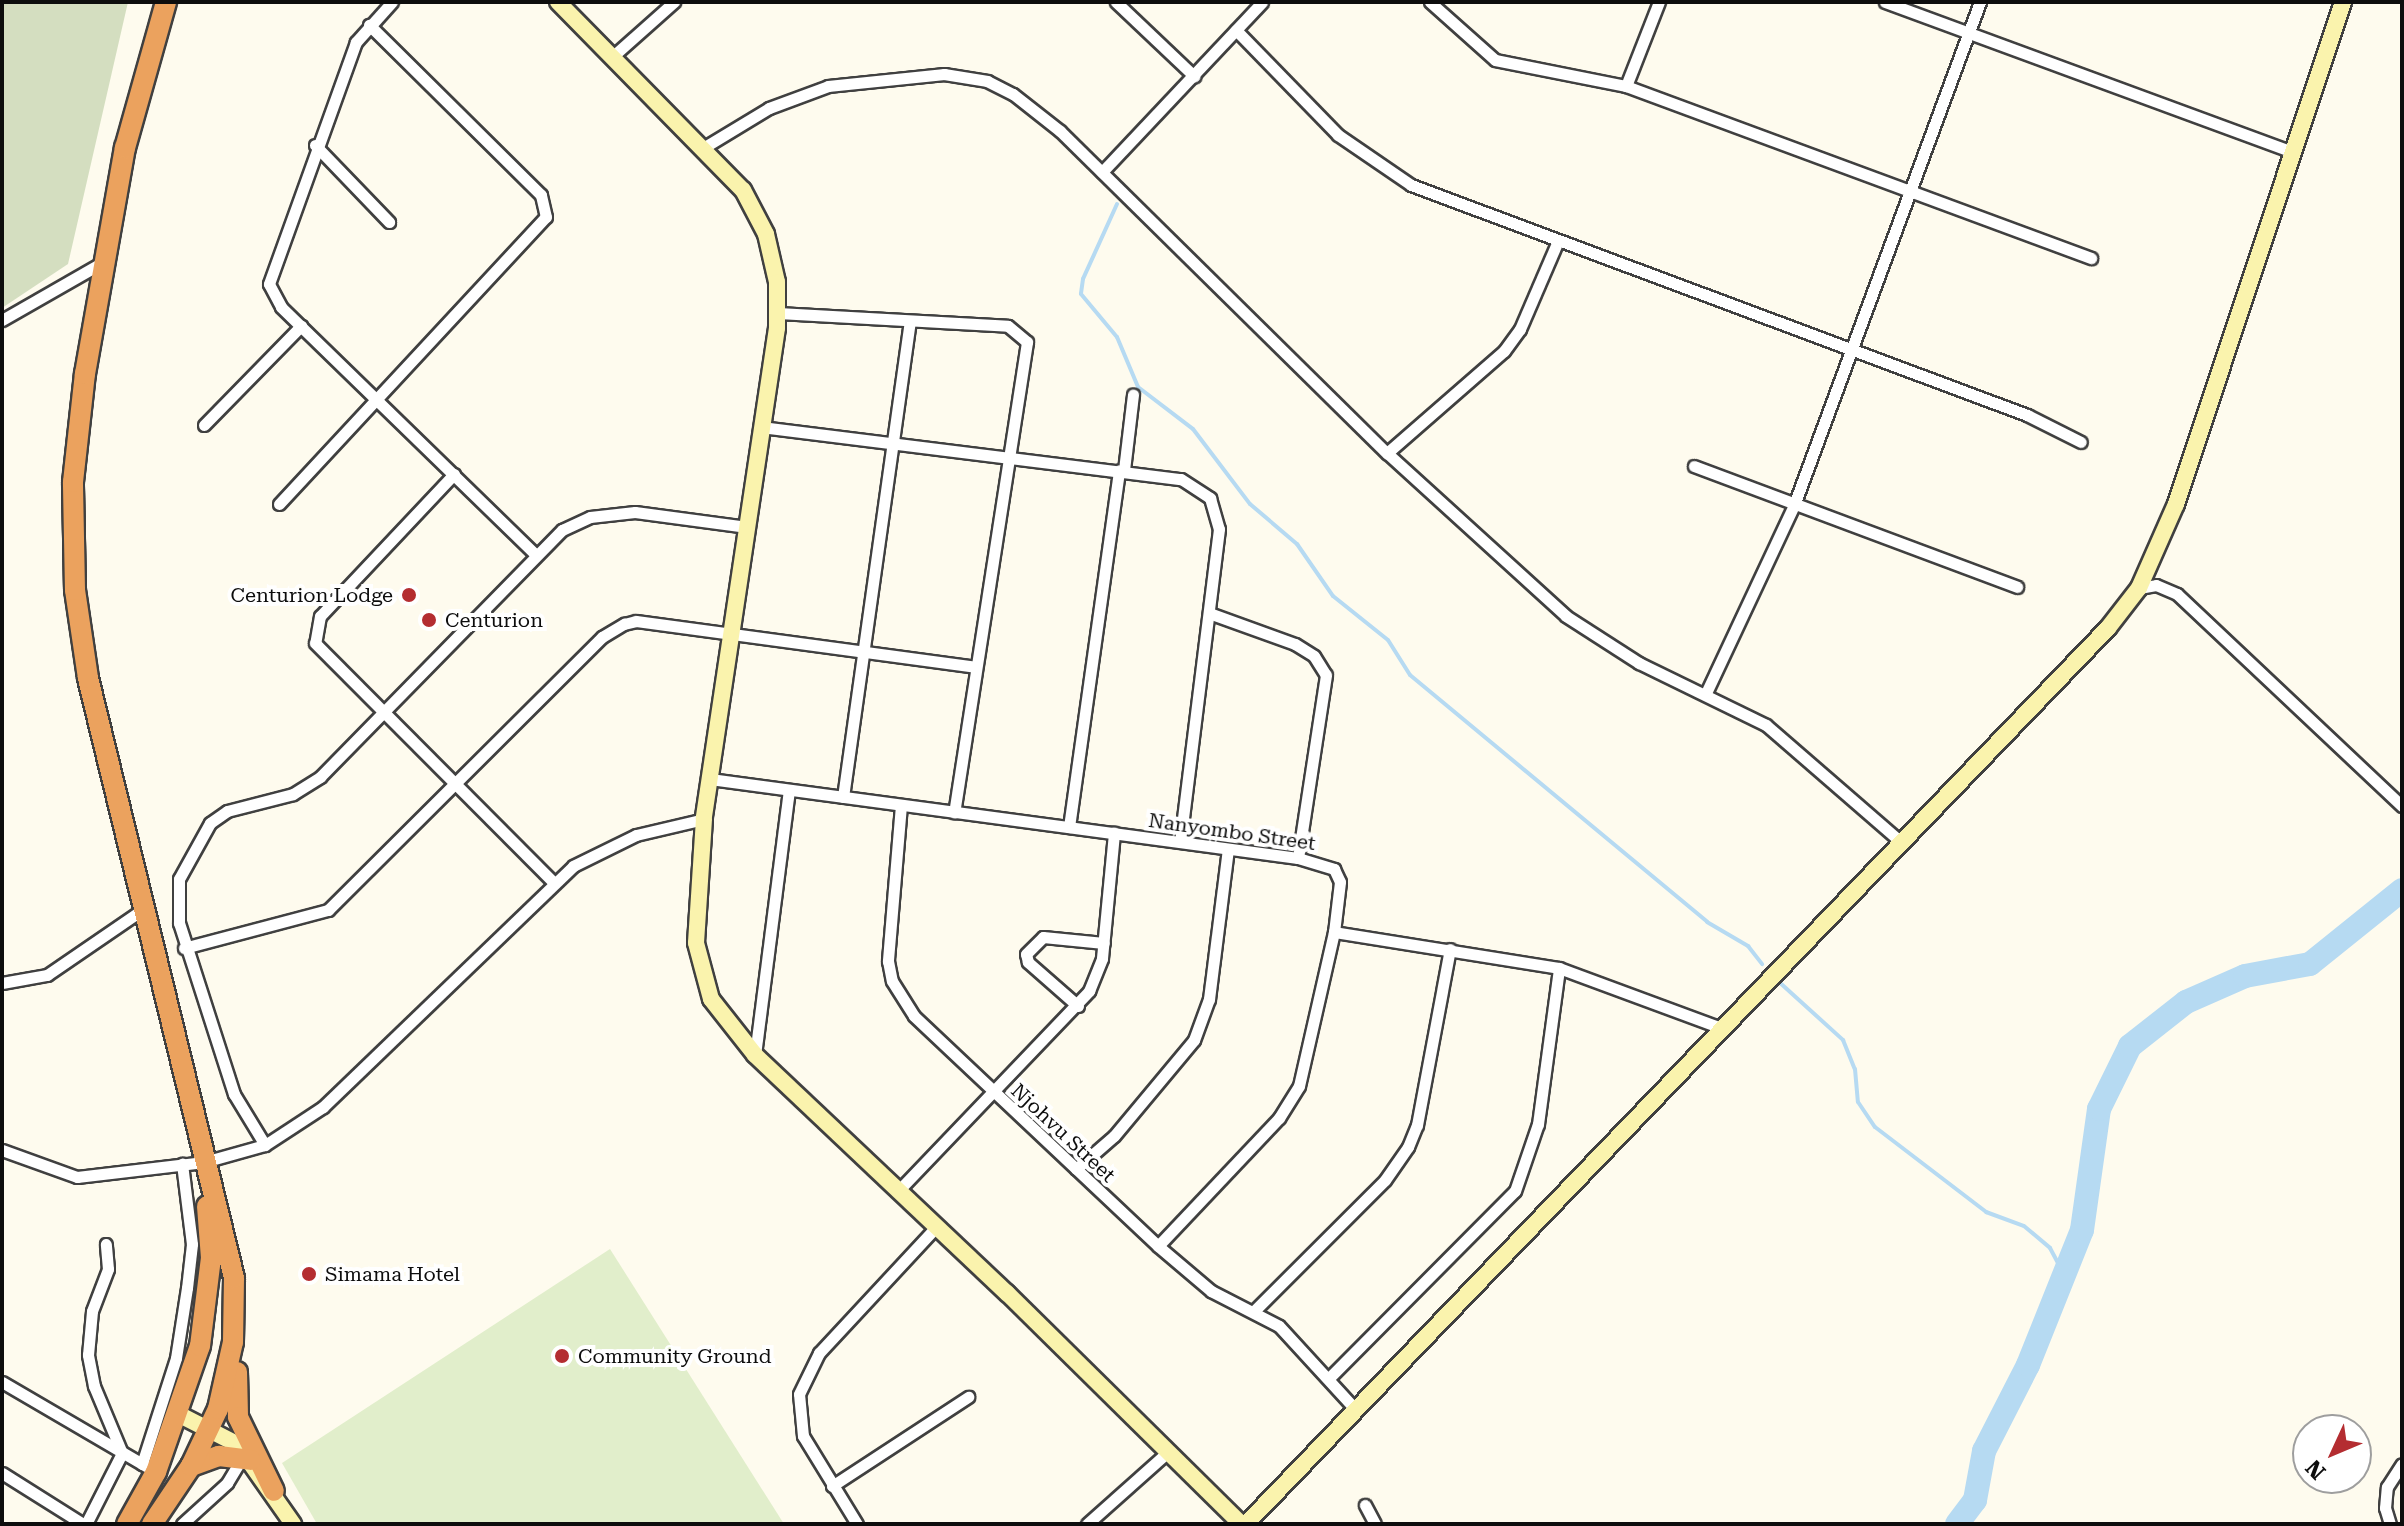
<!DOCTYPE html>
<html>
<head>
<meta charset="utf-8">
<style>
  body { margin:0 }
  #map { position:relative; width:2404px; height:1526px; overflow:hidden; background:#fefbee; font-family:"Roboto Serif",serif }
  div>[style] { position:absolute }
  [style*='--x'] { left:calc(var(--x)*1px); top:calc(var(--y)*1px); width:calc(var(--w)*1px); rotate:calc(var(--a)*1deg) }
  .cemetery>* { inset:0; background:#d4dec0 }
  .pitch>* { inset:0; background:#e1eecb }
  .stream>* { height:4px; margin:-2px; padding:0 2px; transform-origin:2px; border-radius:2px; background:#b6daf2 }
  .river>* { height:24px; margin:-12px; padding:0 12px; transform-origin:12px; border-radius:12px; background:#b6daf2 }
  .roads { filter:drop-shadow(2px 0 #404040) drop-shadow(-2px 0 #404040) drop-shadow(0 2px #404040) drop-shadow(0 -2px #404040) }
  .street>* { height:11px; margin:-5.5px; padding:0 5.5px; transform-origin:5.5px; border-radius:5.5px; background:#fff }
  .secondary>* { height:16px; margin:-8px; padding:0 8px; transform-origin:8px; border-radius:8px; background:#faf3ad }
  .highway>* { height:20px; margin:-10px; padding:0 10px; transform-origin:10px; border-radius:10px; background:#eba25e }
  .dots>* { width:22px; height:22px; translate:-50% -50%; box-sizing:border-box; border:4px solid #fff; border-radius:50% }
  span { translate:-50% -50%; white-space:nowrap; text-align:center; line-height:1.15; -webkit-text-stroke:8px #fff; paint-order:stroke }
  .poi-label { font-size:20px; color:#0d0d0d }
  .right { translate:-100% -50%; text-align:right }
  .left { translate:0 -50%; text-align:left }
  .street-label { font-size:20px; color:#0d0d0d }
  .frame { position:absolute; inset:0; border:4px solid #0d0d0d; pointer-events:none }
  .north { position:absolute; left:2292px; top:1414px; width:80px; height:80px; box-sizing:border-box; background:#fff; border:2px solid #9e9e9e; border-radius:50%; rotate:226deg; font-size:22px; font-weight:700; line-height:32px; text-align:center; color:#0d0d0d }
  .north::after { content:''; display:block; margin:auto; width:28px; height:36px; background:#b42d31; clip-path:polygon(50% 0,100% 100%,50% 72%,0 100%) }
</style>
</head>
<body>
<div id="map">
  <div class="cemetery">
    <div style="clip-path:polygon(2px 2px,128px 2px,68px 264px,2px 308px)"></div>
  </div>
  <div class="pitch">
    <div style="clip-path:polygon(610px 1249px,784px 1524px,317px 1524px,282px 1463px)"></div>
  </div>
  <div class="stream">
    <div style="--x:1117;--y:204;--w:82;--a:114.4"></div>
    <div style="--x:1083;--y:279;--w:15;--a:98"></div>
    <div style="--x:1081;--y:294;--w:56;--a:50.1"></div>
    <div style="--x:1117;--y:337;--w:54;--a:67.2"></div>
    <div style="--x:1138;--y:387;--w:69;--a:37.4"></div>
    <div style="--x:1193;--y:429;--w:94;--a:52.8"></div>
    <div style="--x:1250;--y:504;--w:62;--a:40.4"></div>
    <div style="--x:1297;--y:544;--w:63;--a:55.3"></div>
    <div style="--x:1333;--y:596;--w:70;--a:38.7"></div>
    <div style="--x:1388;--y:640;--w:41;--a:57.8"></div>
    <div style="--x:1410;--y:675;--w:386;--a:39.7"></div>
    <div style="--x:1707;--y:922;--w:48;--a:30.3"></div>
    <div style="--x:1748;--y:946;--w:23;--a:52"></div>
    <div style="--x:1778;--y:981;--w:88;--a:42.2"></div>
    <div style="--x:1843;--y:1040;--w:31;--a:68"></div>
    <div style="--x:1855;--y:1069;--w:33;--a:85"></div>
    <div style="--x:1858;--y:1102;--w:30;--a:56"></div>
    <div style="--x:1875;--y:1127;--w:140;--a:37.4"></div>
    <div style="--x:1986;--y:1212;--w:40;--a:20.2"></div>
    <div style="--x:2024;--y:1226;--w:34;--a:40"></div>
    <div style="--x:2050;--y:1248;--w:30;--a:62"></div>
  </div>
  <div class="river">
    <div style="--x:1957;--y:1524;--w:30;--a:-53"></div>
    <div style="--x:1975;--y:1500;--w:50;--a:-79.6"></div>
    <div style="--x:1984;--y:1451;--w:97;--a:-62.9"></div>
    <div style="--x:2028;--y:1365;--w:145;--a:-68.2"></div>
    <div style="--x:2082;--y:1230;--w:122;--a:-82"></div>
    <div style="--x:2099;--y:1109;--w:70;--a:-63.8"></div>
    <div style="--x:2130;--y:1046;--w:71;--a:-38.2"></div>
    <div style="--x:2186;--y:1002;--w:64;--a:-23.8"></div>
    <div style="--x:2245;--y:976;--w:66;--a:-10.5"></div>
    <div style="--x:2310;--y:964;--w:118;--a:-38.8"></div>
  </div>
  <div class="roads">
    <div class="street">
      <div style="--x:392;--y:2;--w:54;--a:132"></div>
      <div style="--x:356;--y:42;--w:257;--a:109.8"></div>
      <div style="--x:269;--y:284;--w:26;--a:62"></div>
      <div style="--x:281;--y:307;--w:353;--a:44.2"></div>
      <div style="--x:1116;--y:2;--w:108;--a:43.5"></div>
      <div style="--x:1430;--y:2;--w:87;--a:41.7"></div>
      <div style="--x:1495;--y:60;--w:134;--a:11.2"></div>
      <div style="--x:1626;--y:86;--w:496;--a:20.3"></div>
      <div style="--x:1885;--y:2;--w:435;--a:20.2"></div>
      <div style="--x:1236;--y:30;--w:146;--a:45.8"></div>
      <div style="--x:1338;--y:135;--w:88;--a:34.4"></div>
      <div style="--x:1411;--y:185;--w:658;--a:20.47"></div>
      <div style="--x:2027;--y:415;--w:60;--a:26.6"></div>
      <div style="--x:612;--y:57;--w:83;--a:-41.6"></div>
      <div style="--x:1626;--y:86;--w:90;--a:-68.6"></div>
      <div style="--x:315;--y:145;--w:107;--a:46.1"></div>
      <div style="--x:703;--y:148;--w:77;--a:-31.2"></div>
      <div style="--x:769;--y:108;--w:63;--a:-20.4"></div>
      <div style="--x:828;--y:86;--w:117;--a:-5.9"></div>
      <div style="--x:944;--y:74;--w:44;--a:9.2"></div>
      <div style="--x:987;--y:81;--w:29;--a:27"></div>
      <div style="--x:1013;--y:94;--w:60;--a:38.2"></div>
      <div style="--x:1060;--y:131;--w:459;--a:44.6"></div>
      <div style="--x:1387;--y:453;--w:242;--a:42.3"></div>
      <div style="--x:1566;--y:616;--w:87;--a:32.8"></div>
      <div style="--x:1639;--y:663;--w:141;--a:26"></div>
      <div style="--x:1766;--y:725;--w:179;--a:40.9"></div>
      <div style="--x:1102;--y:172;--w:233;--a:-46.7"></div>
      <div style="--x:778;--y:313;--w:230;--a:3.2"></div>
      <div style="--x:1008;--y:326;--w:25;--a:40"></div>
      <div style="--x:1027;--y:342;--w:476;--a:98.8"></div>
      <div style="--x:2;--y:320;--w:119;--a:-29.8"></div>
      <div style="--x:204;--y:425;--w:139;--a:-45.6"></div>
      <div style="--x:761;--y:427;--w:423;--a:7.1"></div>
      <div style="--x:1181;--y:479;--w:35;--a:33"></div>
      <div style="--x:1210;--y:498;--w:32;--a:74"></div>
      <div style="--x:1219;--y:529;--w:315;--a:97.1"></div>
      <div style="--x:1387;--y:453;--w:155;--a:-41.1"></div>
      <div style="--x:1504;--y:351;--w:27;--a:-54"></div>
      <div style="--x:1520;--y:329;--w:94;--a:-66.7"></div>
      <div style="--x:1694;--y:466;--w:345;--a:20.5"></div>
      <div style="--x:1124;--y:470;--w:76;--a:-83.2"></div>
      <div style="--x:454;--y:474;--w:195;--a:133.3"></div>
      <div style="--x:320;--y:616;--w:27;--a:100"></div>
      <div style="--x:315;--y:643;--w:337;--a:45.1"></div>
      <div style="--x:279;--y:504;--w:392;--a:-47.1"></div>
      <div style="--x:546;--y:217;--w:23;--a:-103"></div>
      <div style="--x:541;--y:195;--w:242;--a:-135.3"></div>
      <div style="--x:2139;--y:588;--w:17;--a:-10"></div>
      <div style="--x:2156;--y:585;--w:23;--a:23"></div>
      <div style="--x:2177;--y:594;--w:309;--a:43.3"></div>
      <div style="--x:1209;--y:613;--w:91;--a:19.8"></div>
      <div style="--x:1295;--y:644;--w:22;--a:32"></div>
      <div style="--x:1314;--y:656;--w:22;--a:58"></div>
      <div style="--x:1326;--y:675;--w:185;--a:98.7"></div>
      <div style="--x:1706;--y:693;--w:208;--a:-64.9"></div>
      <div style="--x:1794;--y:505;--w:536;--a:-69.71"></div>
      <div style="--x:710;--y:779;--w:593;--a:7.65"></div>
      <div style="--x:1298;--y:858;--w:38;--a:17"></div>
      <div style="--x:1334;--y:869;--w:14;--a:65"></div>
      <div style="--x:1340;--y:882;--w:50;--a:96.8"></div>
      <div style="--x:1334;--y:932;--w:158;--a:102.8"></div>
      <div style="--x:1299;--y:1086;--w:38;--a:122"></div>
      <div style="--x:1279;--y:1118;--w:176;--a:133.4"></div>
      <div style="--x:843;--y:797;--w:480;--a:-82"></div>
      <div style="--x:901;--y:805;--w:157;--a:94.8"></div>
      <div style="--x:888;--y:961;--w:20;--a:79"></div>
      <div style="--x:892;--y:981;--w:41;--a:57.8"></div>
      <div style="--x:914;--y:1016;--w:335;--a:43.3"></div>
      <div style="--x:1158;--y:1246;--w:70;--a:40.3"></div>
      <div style="--x:1211;--y:1291;--w:76;--a:27.2"></div>
      <div style="--x:1279;--y:1326;--w:114;--a:47.5"></div>
      <div style="--x:1069;--y:827;--w:360;--a:-82"></div>
      <div style="--x:1334;--y:932;--w:228;--a:9.1"></div>
      <div style="--x:1559;--y:968;--w:173;--a:20.3"></div>
      <div style="--x:184;--y:948;--w:149;--a:-14.8"></div>
      <div style="--x:328;--y:910;--w:387;--a:-44.9"></div>
      <div style="--x:602;--y:637;--w:26;--a:-31"></div>
      <div style="--x:624;--y:624;--w:12;--a:-14"></div>
      <div style="--x:636;--y:621;--w:342;--a:7.7"></div>
      <div style="--x:2;--y:983;--w:46;--a:-10.1"></div>
      <div style="--x:47;--y:975;--w:119;--a:-34.4"></div>
      <div style="--x:1078;--y:1006;--w:67;--a:-138.7"></div>
      <div style="--x:1028;--y:962;--w:8;--a:-104"></div>
      <div style="--x:1026;--y:954;--w:24;--a:-45"></div>
      <div style="--x:1043;--y:937;--w:61;--a:5.6"></div>
      <div style="--x:755;--y:1055;--w:267;--a:-82.7"></div>
      <div style="--x:265;--y:1145;--w:60;--a:-121.3"></div>
      <div style="--x:234;--y:1094;--w:180;--a:-107.8"></div>
      <div style="--x:179;--y:923;--w:44;--a:-90"></div>
      <div style="--x:179;--y:879;--w:64;--a:-61"></div>
      <div style="--x:210;--y:823;--w:21;--a:-35"></div>
      <div style="--x:227;--y:811;--w:68;--a:-14.4"></div>
      <div style="--x:293;--y:794;--w:32;--a:-32"></div>
      <div style="--x:320;--y:777;--w:346;--a:-45.6"></div>
      <div style="--x:562;--y:530;--w:31;--a:-25"></div>
      <div style="--x:590;--y:517;--w:45;--a:-6.3"></div>
      <div style="--x:635;--y:512;--w:113;--a:7.6"></div>
      <div style="--x:2;--y:1150;--w:80;--a:19.8"></div>
      <div style="--x:77;--y:1177;--w:128;--a:-6.7"></div>
      <div style="--x:204;--y:1162;--w:63;--a:-15.6"></div>
      <div style="--x:265;--y:1145;--w:69;--a:-33.2"></div>
      <div style="--x:323;--y:1107;--w:347;--a:-43.9"></div>
      <div style="--x:573;--y:866;--w:70;--a:-26.2"></div>
      <div style="--x:636;--y:835;--w:70;--a:-13.2"></div>
      <div style="--x:1076;--y:1169;--w:50;--a:-41"></div>
      <div style="--x:1114;--y:1136;--w:125;--a:-50.2"></div>
      <div style="--x:1194;--y:1040;--w:44;--a:-69.9"></div>
      <div style="--x:1209;--y:999;--w:151;--a:-82.8"></div>
      <div style="--x:898;--y:1191;--w:277;--a:-46.3"></div>
      <div style="--x:1089;--y:991;--w:35;--a:-68"></div>
      <div style="--x:1102;--y:958;--w:126;--a:-84.5"></div>
      <div style="--x:1256;--y:1309;--w:182;--a:-45"></div>
      <div style="--x:1385;--y:1180;--w:40;--a:-55.1"></div>
      <div style="--x:1408;--y:1147;--w:24;--a:-68"></div>
      <div style="--x:1417;--y:1125;--w:179;--a:-79.4"></div>
      <div style="--x:1330;--y:1377;--w:262;--a:-45.2"></div>
      <div style="--x:1515;--y:1191;--w:71;--a:-71.1"></div>
      <div style="--x:1538;--y:1124;--w:157;--a:-82.3"></div>
      <div style="--x:2;--y:1382;--w:167;--a:30.3"></div>
      <div style="--x:142;--y:1464;--w:111;--a:-72.2"></div>
      <div style="--x:176;--y:1358;--w:71;--a:-81.1"></div>
      <div style="--x:187;--y:1288;--w:44;--a:-83.5"></div>
      <div style="--x:192;--y:1244;--w:81;--a:-97.1"></div>
      <div style="--x:2;--y:1473;--w:96;--a:32.2"></div>
      <div style="--x:832;--y:1486;--w:163;--a:-33.2"></div>
      <div style="--x:1365;--y:1505;--w:21;--a:62"></div>
      <div style="--x:86;--y:1524;--w:80;--a:-63.1"></div>
      <div style="--x:122;--y:1453;--w:73;--a:-112.7"></div>
      <div style="--x:94;--y:1386;--w:32;--a:-101"></div>
      <div style="--x:88;--y:1355;--w:44;--a:-84.8"></div>
      <div style="--x:92;--y:1311;--w:45;--a:-69.1"></div>
      <div style="--x:108;--y:1269;--w:25;--a:-95"></div>
      <div style="--x:182;--y:1524;--w:61;--a:-42.3"></div>
      <div style="--x:227;--y:1483;--w:29;--a:-59"></div>
      <div style="--x:857;--y:1524;--w:103;--a:-121.5"></div>
      <div style="--x:803;--y:1436;--w:42;--a:-95.4"></div>
      <div style="--x:799;--y:1394;--w:46;--a:-64"></div>
      <div style="--x:819;--y:1353;--w:172;--a:-47.1"></div>
      <div style="--x:1087;--y:1524;--w:110;--a:-41.7"></div>
      <div style="--x:2390;--y:1524;--w:17;--a:-107"></div>
      <div style="--x:2385;--y:1508;--w:21;--a:-85"></div>
      <div style="--x:2387;--y:1487;--w:27;--a:-57"></div>
    </div>
    <div class="secondary">
      <div style="--x:558;--y:2;--w:264;--a:45.5"></div>
      <div style="--x:743;--y:190;--w:50;--a:62.4"></div>
      <div style="--x:766;--y:234;--w:49;--a:77.1"></div>
      <div style="--x:777;--y:282;--w:46;--a:90"></div>
      <div style="--x:777;--y:328;--w:496;--a:98.5"></div>
      <div style="--x:704;--y:819;--w:124;--a:93.7"></div>
      <div style="--x:696;--y:943;--w:58;--a:75"></div>
      <div style="--x:711;--y:999;--w:71;--a:51.8"></div>
      <div style="--x:755;--y:1055;--w:347;--a:43.4"></div>
      <div style="--x:1007;--y:1293;--w:329;--a:44.6"></div>
      <div style="--x:180;--y:1415;--w:64;--a:27"></div>
      <div style="--x:237;--y:1444;--w:98;--a:55"></div>
      <div style="--x:1246;--y:1524;--w:1243;--a:-46.11"></div>
      <div style="--x:2108;--y:628;--w:51;--a:-52.2"></div>
      <div style="--x:2139;--y:588;--w:92;--a:-66.2"></div>
      <div style="--x:2176;--y:504;--w:529;--a:-71.6"></div>
    </div>
    <div class="highway">
      <div style="--x:237;--y:1372;--w:45;--a:88.7"></div>
      <div style="--x:238;--y:1417;--w:82;--a:64.1"></div>
      <div style="--x:191;--y:1466;--w:30;--a:-20"></div>
      <div style="--x:219;--y:1456;--w:32;--a:7"></div>
      <div style="--x:127;--y:1524;--w:60;--a:-60.9"></div>
      <div style="--x:156;--y:1472;--w:133;--a:-70.8"></div>
      <div style="--x:200;--y:1346;--w:89;--a:-82.9"></div>
      <div style="--x:211;--y:1258;--w:52;--a:-94.4"></div>
      <div style="--x:152;--y:1524;--w:70;--a:-56.1"></div>
      <div style="--x:191;--y:1466;--w:63;--a:-64.7"></div>
      <div style="--x:218;--y:1409;--w:69;--a:-77.4"></div>
      <div style="--x:233;--y:1342;--w:64;--a:-89.1"></div>
      <div style="--x:234;--y:1278;--w:618;--a:-103.68"></div>
      <div style="--x:88;--y:678;--w:89;--a:-98.4"></div>
      <div style="--x:75;--y:590;--w:108;--a:-91.1"></div>
      <div style="--x:73;--y:482;--w:109;--a:-83.7"></div>
      <div style="--x:85;--y:374;--w:230;--a:-80"></div>
      <div style="--x:125;--y:148;--w:152;--a:-74.3"></div>
    </div>
  </div>
  <div class="dots">
    <div style="left:409px;top:595px;background:#b42d31"></div>
    <div style="left:429px;top:620px;background:#b42d31"></div>
    <div style="left:309px;top:1274px;background:#b42d31"></div>
    <div style="left:562px;top:1356px;background:#b42d31"></div>
  </div>
  <div class="poi-label">
    <span class="right" style="left:393px;top:595px">Centurion Lodge</span>
    <span class="left" style="left:445px;top:620px">Centurion</span>
    <span class="left" style="left:325px;top:1274px">Simama Hotel</span>
    <span class="left" style="left:578px;top:1356px">Community Ground</span>
  </div>
  <div class="street-label">
    <span style="left:1232px;top:832px;rotate:8deg">Nanyombo Street</span>
    <span style="left:1063px;top:1133px;rotate:43deg">Njohvu Street</span>
  </div>
  <div class="frame"></div>
  <div class="north">N</div>
</div>
</body>
</html>
